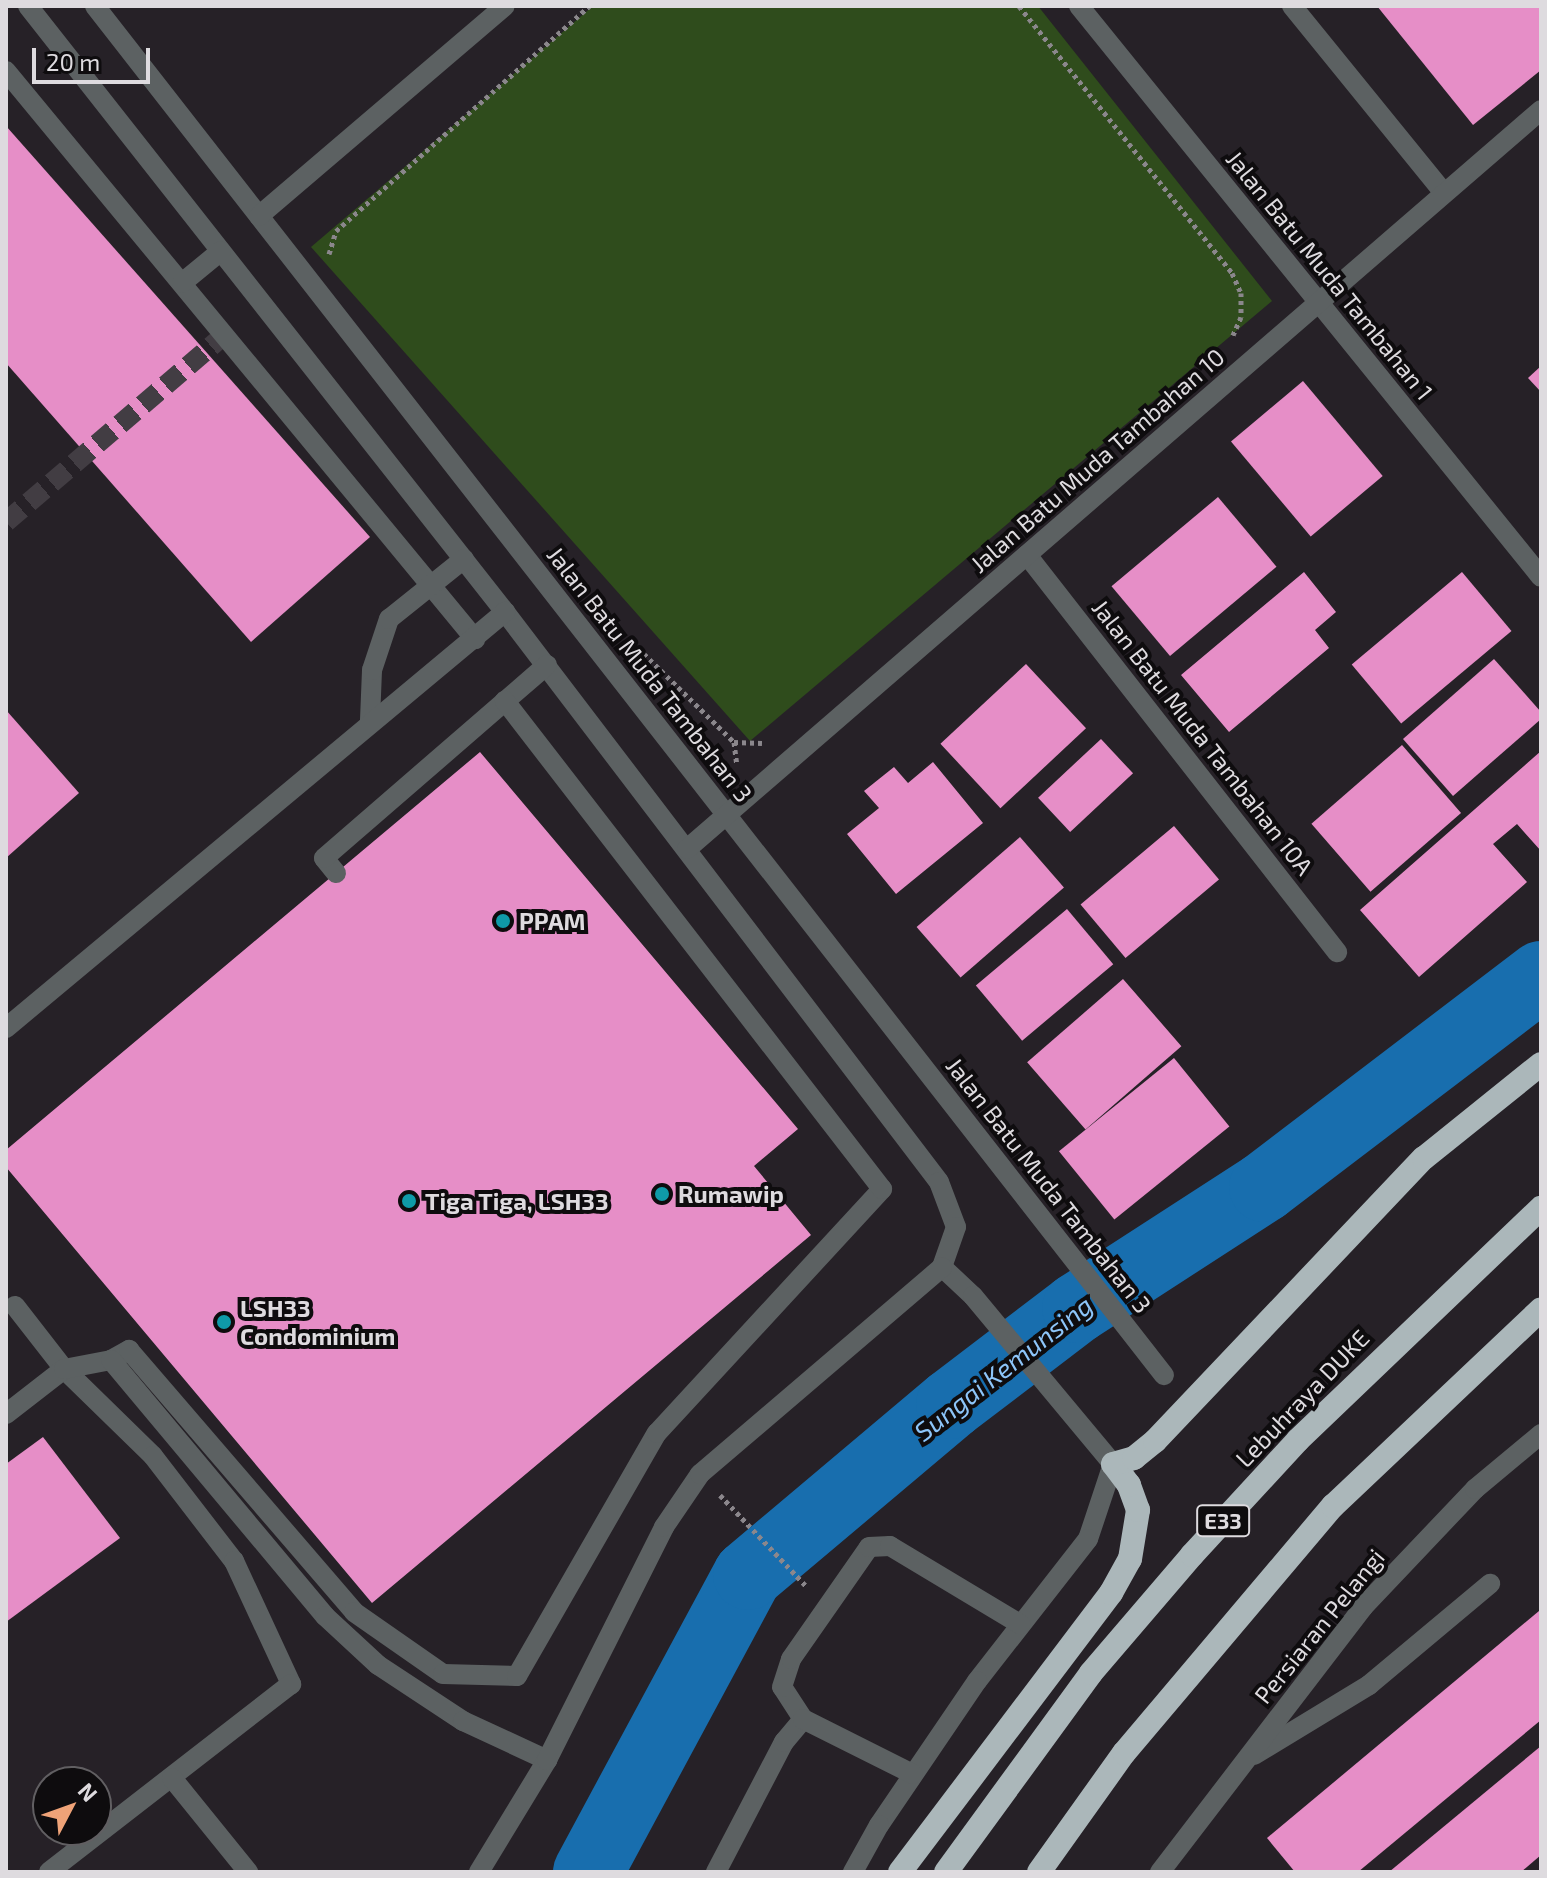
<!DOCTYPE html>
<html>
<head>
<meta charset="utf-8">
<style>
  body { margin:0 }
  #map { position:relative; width:1547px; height:1878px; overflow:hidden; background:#262127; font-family:"Exo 2",sans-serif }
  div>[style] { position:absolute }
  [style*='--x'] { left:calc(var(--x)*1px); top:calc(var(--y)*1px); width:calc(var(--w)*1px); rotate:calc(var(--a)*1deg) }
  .green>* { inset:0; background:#2f4c1c }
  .river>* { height:70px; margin:-35px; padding:0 35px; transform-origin:35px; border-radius:35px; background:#186eae }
  .building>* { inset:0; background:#e68ec7; transform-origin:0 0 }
  .minor-tunnel>* { height:20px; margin-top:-10px; transform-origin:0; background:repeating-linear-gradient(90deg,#423d43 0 20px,transparent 0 30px) }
  .path>* { height:5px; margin-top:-2.5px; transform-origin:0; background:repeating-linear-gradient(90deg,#8b878c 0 4px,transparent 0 8px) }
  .minor>* { height:20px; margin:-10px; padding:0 10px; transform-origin:10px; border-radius:10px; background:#5c6162 }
  .highway>* { height:24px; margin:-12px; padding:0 12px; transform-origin:12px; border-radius:12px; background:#abb7ba }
  .dots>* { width:22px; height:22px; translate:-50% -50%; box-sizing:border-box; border:4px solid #0e0c0e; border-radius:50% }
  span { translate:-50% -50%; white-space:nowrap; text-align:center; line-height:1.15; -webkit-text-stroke:8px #0e0c0e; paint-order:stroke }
  .shield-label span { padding:2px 6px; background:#0e0c0e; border:2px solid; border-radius:6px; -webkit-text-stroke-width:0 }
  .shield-label { font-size:22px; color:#dedbdf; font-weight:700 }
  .street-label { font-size:24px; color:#dedbdf }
  .poi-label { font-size:24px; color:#dedbdf; font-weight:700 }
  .left { translate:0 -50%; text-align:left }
  .water-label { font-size:26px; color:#8dc5f9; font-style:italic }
  .frame { position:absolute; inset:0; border:8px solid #dedbdf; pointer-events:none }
  .north { position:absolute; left:32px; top:1766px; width:80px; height:80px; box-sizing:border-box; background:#0e0c0e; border:2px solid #615f62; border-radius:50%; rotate:49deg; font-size:22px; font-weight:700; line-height:32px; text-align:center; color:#dedbdf }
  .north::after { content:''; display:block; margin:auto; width:28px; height:36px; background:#efa378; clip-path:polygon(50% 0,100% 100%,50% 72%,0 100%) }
  .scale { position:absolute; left:32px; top:48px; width:118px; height:36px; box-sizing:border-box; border:4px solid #dedbdf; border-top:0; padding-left:10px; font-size:24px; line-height:28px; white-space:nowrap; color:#dedbdf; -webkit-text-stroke:6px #0e0c0e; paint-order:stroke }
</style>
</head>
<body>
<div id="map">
  <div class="green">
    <div style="clip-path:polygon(593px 6px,1038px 6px,1272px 301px,750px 741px,311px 247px)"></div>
  </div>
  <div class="river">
    <div style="--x:588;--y:1872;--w:337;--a:-61.7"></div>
    <div style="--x:748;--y:1575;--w:265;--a:-40.1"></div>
    <div style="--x:951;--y:1404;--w:158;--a:-37.3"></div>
    <div style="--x:1077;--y:1308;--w:223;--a:-32.9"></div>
    <div style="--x:1264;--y:1187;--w:348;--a:-37.3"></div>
  </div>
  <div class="building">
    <div style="clip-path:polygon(1377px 6px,1541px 6px,1541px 70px,1473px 125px)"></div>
    <div style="clip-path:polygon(6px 126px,370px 537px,251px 642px,6px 363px)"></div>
    <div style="clip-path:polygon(1541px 366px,1541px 392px,1528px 378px)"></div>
    <div style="left:1303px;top:381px;width:124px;height:94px;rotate:50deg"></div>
    <div style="left:1218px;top:497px;width:91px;height:139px;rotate:50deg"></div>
    <div style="clip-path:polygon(1304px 572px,1336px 612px,1315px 630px,1329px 648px,1229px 732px,1181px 675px)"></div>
    <div style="left:1462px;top:572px;width:77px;height:144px;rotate:50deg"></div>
    <div style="clip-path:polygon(1494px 659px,1541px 712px,1541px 719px,1453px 796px,1403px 739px)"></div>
    <div style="left:1026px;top:664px;width:88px;height:117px;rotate:47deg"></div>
    <div style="clip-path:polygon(6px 710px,79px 793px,6px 858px)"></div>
    <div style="left:1101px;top:739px;width:47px;height:86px;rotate:47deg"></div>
    <div style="left:1402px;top:745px;width:90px;height:120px;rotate:49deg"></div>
    <div style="clip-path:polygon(1541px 751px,1541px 851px,1517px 824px,1493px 844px,1527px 882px,1419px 977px,1360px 910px)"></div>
    <div style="clip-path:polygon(480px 752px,798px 1129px,754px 1166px,811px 1235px,372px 1603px,6px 1167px,6px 1150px)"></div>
    <div style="clip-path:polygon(933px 762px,983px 823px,896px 894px,847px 834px,879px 808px,864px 791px,894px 767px,908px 783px)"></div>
    <div style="left:1174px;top:826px;width:70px;height:122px;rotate:50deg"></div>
    <div style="left:1020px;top:837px;width:67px;height:137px;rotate:49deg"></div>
    <div style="left:1067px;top:909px;width:72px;height:119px;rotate:50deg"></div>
    <div style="left:1123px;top:979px;width:89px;height:127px;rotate:49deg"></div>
    <div style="left:1174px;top:1058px;width:88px;height:148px;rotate:51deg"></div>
    <div style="clip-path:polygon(43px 1437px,120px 1538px,6px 1622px,6px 1464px)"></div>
    <div style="clip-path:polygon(1539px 1611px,1541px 1720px,1358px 1872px,1295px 1872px,1267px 1838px)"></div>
    <div style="clip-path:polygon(1541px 1746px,1541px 1855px,1521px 1872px,1389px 1872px)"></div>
  </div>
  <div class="minor-tunnel">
    <div style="--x:6;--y:522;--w:287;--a:-40.6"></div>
  </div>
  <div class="path">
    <div style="--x:1019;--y:6;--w:342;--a:51.4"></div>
    <div style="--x:1232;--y:273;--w:22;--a:66"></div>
    <div style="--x:1241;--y:293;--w:24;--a:90"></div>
    <div style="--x:1241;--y:317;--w:20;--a:114"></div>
    <div style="--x:329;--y:254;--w:24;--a:-73"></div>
    <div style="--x:336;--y:231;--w:339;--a:-41.6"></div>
    <div style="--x:638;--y:648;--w:134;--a:44.4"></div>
    <div style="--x:734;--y:742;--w:28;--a:2"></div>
    <div style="--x:734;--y:742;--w:23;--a:83"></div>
    <div style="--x:720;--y:1495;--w:127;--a:46.6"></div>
  </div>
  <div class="minor">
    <div style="--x:28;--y:6;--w:771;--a:51.79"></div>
    <div style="--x:505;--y:612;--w:716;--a:52.71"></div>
    <div style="--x:939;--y:1182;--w:48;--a:69.3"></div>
    <div style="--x:956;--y:1227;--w:42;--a:109.3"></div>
    <div style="--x:942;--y:1267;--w:42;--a:43.1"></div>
    <div style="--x:973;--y:1296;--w:219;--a:50.2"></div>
    <div style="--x:1113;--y:1464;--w:79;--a:108.4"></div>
    <div style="--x:1088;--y:1539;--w:180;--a:128"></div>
    <div style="--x:977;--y:1681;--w:174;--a:124.2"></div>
    <div style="--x:879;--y:1825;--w:54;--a:119"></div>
    <div style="--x:95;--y:6;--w:1737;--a:52.02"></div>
    <div style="--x:1079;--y:6;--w:734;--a:51.02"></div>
    <div style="--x:1292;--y:6;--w:241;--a:50.9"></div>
    <div style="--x:6;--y:71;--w:737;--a:50.45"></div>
    <div style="--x:259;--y:216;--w:323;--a:-40.5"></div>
    <div style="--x:182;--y:283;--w:50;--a:-39.4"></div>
    <div style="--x:1027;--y:555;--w:504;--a:52.02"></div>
    <div style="--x:370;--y:720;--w:50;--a:-87.7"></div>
    <div style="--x:372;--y:670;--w:54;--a:-71.6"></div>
    <div style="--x:389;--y:619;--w:96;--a:-38.7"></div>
    <div style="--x:687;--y:849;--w:1129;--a:-40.87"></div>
    <div style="--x:336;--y:873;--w:19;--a:-129"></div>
    <div style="--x:324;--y:858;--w:295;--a:-40.9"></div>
    <div style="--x:6;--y:1028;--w:650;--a:-39.82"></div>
    <div style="--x:15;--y:1306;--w:80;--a:52.1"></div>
    <div style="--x:64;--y:1369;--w:124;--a:44.3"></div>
    <div style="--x:153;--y:1456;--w:133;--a:52.4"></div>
    <div style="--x:234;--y:1561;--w:136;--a:65.1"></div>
    <div style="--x:291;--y:1684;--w:306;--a:142.2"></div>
    <div style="--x:111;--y:1360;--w:21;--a:-29"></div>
    <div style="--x:129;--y:1350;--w:345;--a:49.3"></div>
    <div style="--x:354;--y:1612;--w:108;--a:34.9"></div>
    <div style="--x:443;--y:1674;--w:74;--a:1.5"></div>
    <div style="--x:517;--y:1676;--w:280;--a:-60.1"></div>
    <div style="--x:657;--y:1433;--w:332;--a:-47.3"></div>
    <div style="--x:882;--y:1189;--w:617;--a:-127.69"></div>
    <div style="--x:6;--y:1414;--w:73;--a:-37.8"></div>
    <div style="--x:64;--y:1369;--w:48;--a:-10.8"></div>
    <div style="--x:111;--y:1360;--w:334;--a:50.1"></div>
    <div style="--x:325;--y:1616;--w:72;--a:42.8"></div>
    <div style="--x:378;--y:1665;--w:102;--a:33.4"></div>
    <div style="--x:463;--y:1721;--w:93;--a:24.9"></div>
    <div style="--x:803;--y:1719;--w:38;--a:-123"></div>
    <div style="--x:782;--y:1687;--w:29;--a:-72"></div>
    <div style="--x:791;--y:1659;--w:136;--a:-55.1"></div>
    <div style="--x:869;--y:1547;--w:21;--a:-3"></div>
    <div style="--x:890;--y:1546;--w:152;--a:31"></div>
    <div style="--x:1254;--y:1755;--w:135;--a:-31.3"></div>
    <div style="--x:1369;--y:1685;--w:158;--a:-39.9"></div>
    <div style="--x:172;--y:1778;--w:121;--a:51"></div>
    <div style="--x:479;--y:1872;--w:131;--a:-58.7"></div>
    <div style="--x:547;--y:1760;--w:261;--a:-63.3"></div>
    <div style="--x:664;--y:1527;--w:64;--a:-55.8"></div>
    <div style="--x:700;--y:1474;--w:318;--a:-40.5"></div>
    <div style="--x:716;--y:1872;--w:147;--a:-62.4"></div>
    <div style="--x:784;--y:1742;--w:30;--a:-50"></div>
    <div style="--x:803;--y:1719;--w:123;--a:26.6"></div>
    <div style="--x:1160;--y:1872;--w:334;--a:-52.5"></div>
    <div style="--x:1363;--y:1607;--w:163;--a:-46.5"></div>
    <div style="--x:1475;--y:1489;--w:86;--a:-39.8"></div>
  </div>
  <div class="highway">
    <div style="--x:900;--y:1872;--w:350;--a:-52.9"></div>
    <div style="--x:1111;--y:1593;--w:39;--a:-61"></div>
    <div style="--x:1130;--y:1559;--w:50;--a:-80.7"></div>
    <div style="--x:1138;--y:1510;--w:27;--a:-110"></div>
    <div style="--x:1129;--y:1485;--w:26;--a:-127"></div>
    <div style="--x:1113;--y:1464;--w:22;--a:-16"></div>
    <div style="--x:1134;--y:1458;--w:27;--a:-39"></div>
    <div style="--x:1155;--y:1441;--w:390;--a:-46.5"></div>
    <div style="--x:1424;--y:1158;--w:150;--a:-38.8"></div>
    <div style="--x:946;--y:1872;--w:246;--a:-53.9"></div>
    <div style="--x:1091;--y:1673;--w:155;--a:-49.4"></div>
    <div style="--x:1192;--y:1555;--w:156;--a:-47.3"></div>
    <div style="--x:1298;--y:1440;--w:336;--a:-43.7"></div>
    <div style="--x:1039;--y:1872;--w:146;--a:-54.5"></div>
    <div style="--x:1124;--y:1753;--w:324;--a:-49.8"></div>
    <div style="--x:1333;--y:1506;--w:286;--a:-43.4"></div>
  </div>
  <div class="dots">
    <div style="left:503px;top:921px;background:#0f9aa8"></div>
    <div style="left:662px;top:1194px;background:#0f9aa8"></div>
    <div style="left:409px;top:1201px;background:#0f9aa8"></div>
    <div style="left:224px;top:1322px;background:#0f9aa8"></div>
  </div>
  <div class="shield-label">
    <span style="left:1223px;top:1521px">E33</span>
  </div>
  <div class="street-label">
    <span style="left:1330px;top:275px;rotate:51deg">Jalan Batu Muda Tambahan 1</span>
    <span style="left:1097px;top:460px;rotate:-41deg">Jalan Batu Muda Tambahan 10</span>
    <span style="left:650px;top:674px;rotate:52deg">Jalan Batu Muda Tambahan 3</span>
    <span style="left:1203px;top:737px;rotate:52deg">Jalan Batu Muda Tambahan 10A</span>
    <span style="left:1049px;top:1185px;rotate:52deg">Jalan Batu Muda Tambahan 3</span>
    <span style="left:1302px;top:1398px;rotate:-46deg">Lebuhraya DUKE</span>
    <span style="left:1319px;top:1626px;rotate:-51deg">Persiaran Pelangi</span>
  </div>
  <div class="poi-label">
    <span class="left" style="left:519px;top:921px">PPAM</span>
    <span class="left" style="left:678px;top:1194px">Rumawip</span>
    <span class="left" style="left:425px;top:1201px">Tiga Tiga, LSH33</span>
    <span class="left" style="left:240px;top:1322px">LSH33<br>Condominium</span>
  </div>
  <div class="water-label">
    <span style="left:1003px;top:1368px;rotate:-38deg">Sungai Kemunsing</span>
  </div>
  <div class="frame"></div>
  <div class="north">N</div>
  <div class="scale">20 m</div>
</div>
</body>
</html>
